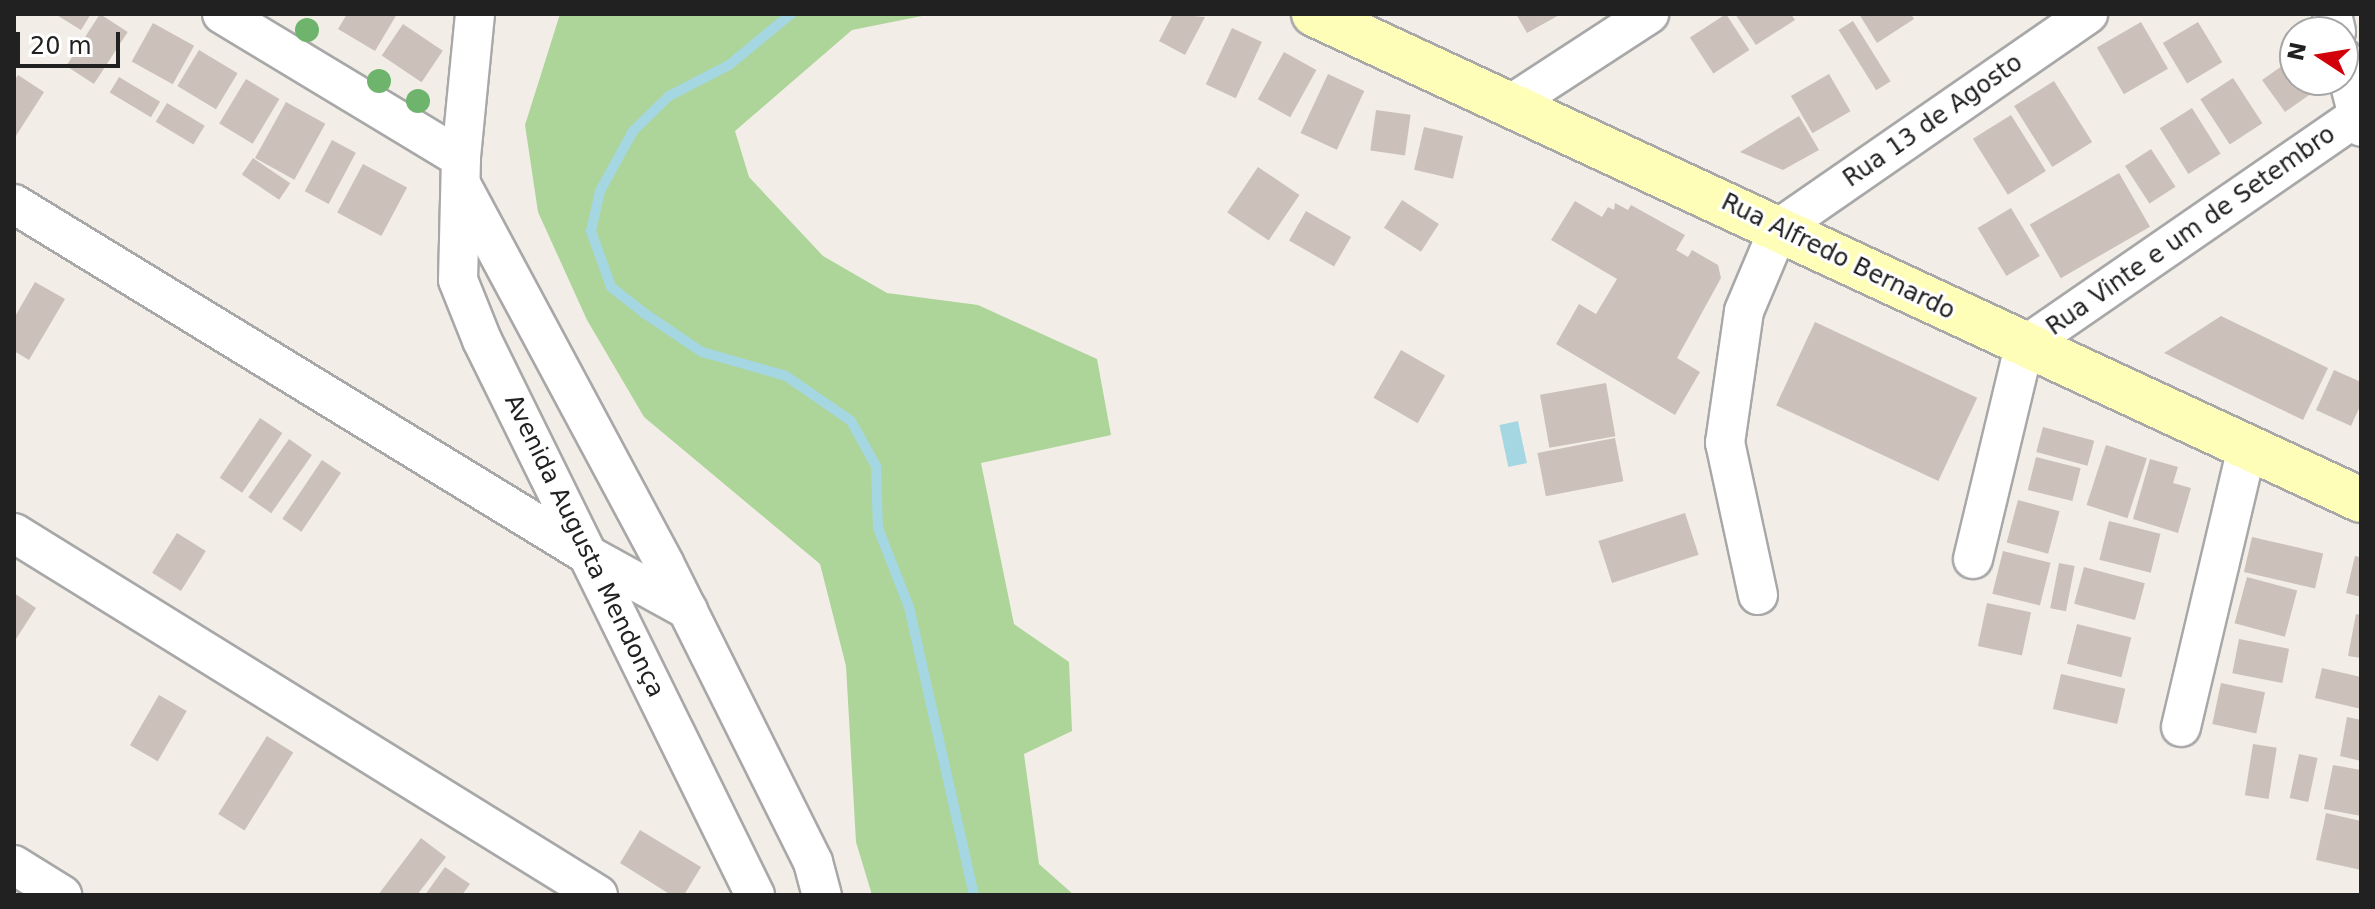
<!DOCTYPE html>
<html>
<head>
<meta charset="utf-8">
<style>
  body { margin:0 }
  #map { position:relative; width:2375px; height:909px; overflow:hidden; background:#f2eee7; font-family:"DejaVu Sans",sans-serif }
  div>[style] { position:absolute }
  [style*='--x'] { left:calc(var(--x)*1px); top:calc(var(--y)*1px); width:calc(var(--w)*1px); rotate:calc(var(--a)*1deg) }
  .forest>* { inset:0; background:#add499 }
  .water>* { inset:0; background:#a5d7e3; transform-origin:0 0 }
  .stream>* { height:10px; margin:-5px; padding:0 5px; transform-origin:5px; border-radius:5px; background:#a5d7e3 }
  .building>* { inset:0; background:#cbc0ba; transform-origin:0 0 }
  .roads { filter:drop-shadow(2px 0 #a8a8a8) drop-shadow(-2px 0 #a8a8a8) drop-shadow(0 2px #a8a8a8) drop-shadow(0 -2px #a8a8a8) }
  .street>* { height:38px; margin:-19px; padding:0 19px; transform-origin:19px; border-radius:19px; background:#fff }
  .secondary>* { height:44px; margin:-22px; padding:0 22px; transform-origin:22px; border-radius:22px; background:#fefeb9 }
  .trees>* { width:24px; height:24px; margin:-12px; border-radius:50%; background:#6fb46d }
  span { translate:-50% -50%; white-space:nowrap; text-align:center; line-height:1.15; -webkit-text-stroke:6px #fff; paint-order:stroke }
  .street-label { font-size:24px; color:#212121 }
  .frame { position:absolute; inset:0; border:16px solid #212121; pointer-events:none }
  .north { position:absolute; left:2279px; top:16px; width:80px; height:80px; box-sizing:border-box; background:#fff; border:2px solid #a6a6a6; border-radius:50%; rotate:282deg; font-size:22px; font-weight:700; line-height:32px; text-align:center; color:#212121 }
  .north::after { content:''; display:block; margin:auto; width:28px; height:36px; background:#d20009; clip-path:polygon(50% 0,100% 100%,50% 72%,0 100%) }
  .scale { position:absolute; left:16px; top:32px; width:104px; height:36px; box-sizing:border-box; border:4px solid #212121; border-top:0; padding-left:10px; font-size:24px; line-height:28px; white-space:nowrap; color:#212121; -webkit-text-stroke:6px #fff; paint-order:stroke }
</style>
</head>
<body>
<div id="map">
  <div class="forest">
    <div style="clip-path:polygon(560px 14px,932px 14px,852px 30px,735px 131px,749px 177px,823px 256px,887px 293px,978px 305px,1097px 359px,1111px 435px,981px 463px,1014px 624px,1069px 662px,1072px 731px,1024px 754px,1039px 864px,1074px 895px,872px 895px,856px 842px,846px 666px,820px 564px,644px 417px,587px 320px,538px 212px,525px 125px)"></div>
  </div>
  <div class="water">
    <div style="left:1518px;top:421px;width:43px;height:19px;rotate:78deg"></div>
  </div>
  <div class="stream">
    <div style="--x:791;--y:14;--w:80;--a:140.6"></div>
    <div style="--x:729;--y:65;--w:68;--a:152.7"></div>
    <div style="--x:669;--y:96;--w:50;--a:135.8"></div>
    <div style="--x:633;--y:131;--w:68;--a:118.8"></div>
    <div style="--x:600;--y:191;--w:41;--a:102.7"></div>
    <div style="--x:591;--y:231;--w:59;--a:70.3"></div>
    <div style="--x:611;--y:287;--w:42;--a:38.2"></div>
    <div style="--x:644;--y:313;--w:70;--a:33.9"></div>
    <div style="--x:702;--y:352;--w:87;--a:15.9"></div>
    <div style="--x:786;--y:376;--w:79;--a:34.7"></div>
    <div style="--x:851;--y:421;--w:51;--a:60.9"></div>
    <div style="--x:876;--y:466;--w:62;--a:88.2"></div>
    <div style="--x:878;--y:528;--w:85;--a:68.6"></div>
    <div style="--x:909;--y:607;--w:295;--a:77.3"></div>
  </div>
  <div class="building">
    <div style="clip-path:polygon(55px 14px,91px 14px,81px 30px)"></div>
    <div style="left:100px;top:14px;width:33px;height:62px;rotate:33deg"></div>
    <div style="clip-path:polygon(347px 14px,397px 14px,375px 51px,338px 29px)"></div>
    <div style="clip-path:polygon(1173px 14px,1205px 17px,1185px 55px,1159px 41px)"></div>
    <div style="clip-path:polygon(1516px 14px,1561px 14px,1527px 33px)"></div>
    <div style="left:1726px;top:14px;width:43px;height:43px;rotate:57deg"></div>
    <div style="clip-path:polygon(1735px 14px,1791px 14px,1795px 20px,1756px 45px)"></div>
    <div style="clip-path:polygon(1859px 14px,1911px 14px,1914px 19px,1877px 43px)"></div>
    <div style="left:1853px;top:21px;width:71px;height:17px;rotate:58deg"></div>
    <div style="left:2141px;top:22px;width:54px;height:51px;rotate:60deg"></div>
    <div style="left:2198px;top:22px;width:47px;height:41px;rotate:59deg"></div>
    <div style="left:153px;top:23px;width:47px;height:44px;rotate:29deg"></div>
    <div style="left:403px;top:24px;width:48px;height:38px;rotate:34deg"></div>
    <div style="left:1232px;top:28px;width:33px;height:62px;rotate:25deg"></div>
    <div style="left:199px;top:50px;width:45px;height:42px;rotate:31deg"></div>
    <div style="left:1284px;top:52px;width:37px;height:54px;rotate:29deg"></div>
    <div style="clip-path:polygon(2292px 59px,2295px 80px,2307px 80px,2315px 91px,2285px 112px,2262px 80px)"></div>
    <div style="left:1328px;top:74px;width:40px;height:65px;rotate:25deg"></div>
    <div style="left:1829px;top:74px;width:43px;height:44px;rotate:60deg"></div>
    <div style="clip-path:polygon(18px 75px,44px 92px,14px 139px,14px 81px)"></div>
    <div style="left:119px;top:77px;width:48px;height:18px;rotate:31deg"></div>
    <div style="left:2233px;top:78px;width:54px;height:39px;rotate:57deg"></div>
    <div style="left:246px;top:79px;width:39px;height:52px;rotate:31deg"></div>
    <div style="left:2054px;top:81px;width:72px;height:47px;rotate:58deg"></div>
    <div style="left:286px;top:102px;width:45px;height:64px;rotate:29deg"></div>
    <div style="left:167px;top:103px;width:44px;height:22px;rotate:31deg"></div>
    <div style="left:2192px;top:108px;width:54px;height:38px;rotate:58deg"></div>
    <div style="left:1376px;top:110px;width:35px;height:41px;rotate:8deg"></div>
    <div style="left:2011px;top:115px;width:66px;height:45px;rotate:58deg"></div>
    <div style="clip-path:polygon(1799px 116px,1819px 150px,1783px 170px,1740px 152px)"></div>
    <div style="left:1424px;top:127px;width:40px;height:44px;rotate:13deg"></div>
    <div style="left:332px;top:140px;width:27px;height:58px;rotate:28deg"></div>
    <div style="left:2151px;top:149px;width:45px;height:31px;rotate:57deg"></div>
    <div style="left:253px;top:158px;width:45px;height:20px;rotate:34deg"></div>
    <div style="left:363px;top:164px;width:50px;height:55px;rotate:28deg"></div>
    <div style="left:1258px;top:167px;width:50px;height:55px;rotate:34deg"></div>
    <div style="left:2119px;top:173px;width:62px;height:103px;rotate:60deg"></div>
    <div style="left:1402px;top:200px;width:44px;height:33px;rotate:33deg"></div>
    <div style="clip-path:polygon(1575px 201px,1602px 217px,1608px 207px,1614px 210px,1615px 203px,1628px 210px,1631px 205px,1685px 235px,1676px 250px,1688px 257px,1692px 250px,1718px 265px,1721px 278px,1677px 358px,1700px 372px,1675px 415px,1556px 344px,1579px 304px,1596px 314px,1617px 279px,1551px 240px)"></div>
    <div style="left:2011px;top:208px;width:56px;height:39px;rotate:59deg"></div>
    <div style="left:1306px;top:211px;width:52px;height:34px;rotate:30deg"></div>
    <div style="clip-path:polygon(35px 282px,65px 299px,29px 360px,14px 351px,14px 318px)"></div>
    <div style="clip-path:polygon(2221px 316px,2328px 368px,2303px 420px,2164px 353px)"></div>
    <div style="left:1815px;top:322px;width:179px;height:92px;rotate:25deg"></div>
    <div style="left:1401px;top:350px;width:51px;height:55px;rotate:30deg"></div>
    <div style="clip-path:polygon(2334px 370px,2361px 382px,2361px 404px,2351px 426px,2316px 410px)"></div>
    <div style="left:1606px;top:383px;width:54px;height:67px;rotate:80deg"></div>
    <div style="left:260px;top:418px;width:27px;height:72px;rotate:34deg"></div>
    <div style="left:2043px;top:427px;width:53px;height:26px;rotate:15deg"></div>
    <div style="left:1615px;top:438px;width:44px;height:79px;rotate:79deg"></div>
    <div style="left:289px;top:439px;width:28px;height:71px;rotate:35deg"></div>
    <div style="left:2106px;top:445px;width:43px;height:63px;rotate:18deg"></div>
    <div style="left:2036px;top:457px;width:46px;height:34px;rotate:14deg"></div>
    <div style="clip-path:polygon(2150px 459px,2178px 467px,2173px 483px,2191px 488px,2178px 533px,2133px 519px)"></div>
    <div style="left:322px;top:460px;width:23px;height:71px;rotate:34deg"></div>
    <div style="left:2018px;top:500px;width:43px;height:44px;rotate:15deg"></div>
    <div style="left:1685px;top:513px;width:44px;height:91px;rotate:72deg"></div>
    <div style="left:2109px;top:521px;width:53px;height:40px;rotate:14deg"></div>
    <div style="left:177px;top:533px;width:34px;height:47px;rotate:32deg"></div>
    <div style="left:2252px;top:537px;width:73px;height:36px;rotate:13deg"></div>
    <div style="left:2003px;top:551px;width:49px;height:44px;rotate:14deg"></div>
    <div style="clip-path:polygon(2355px 556px,2361px 557px,2361px 597px,2346px 593px)"></div>
    <div style="left:2059px;top:563px;width:16px;height:46px;rotate:11deg"></div>
    <div style="left:2084px;top:567px;width:63px;height:38px;rotate:15deg"></div>
    <div style="left:2247px;top:577px;width:52px;height:48px;rotate:15deg"></div>
    <div style="clip-path:polygon(14px 593px,36px 608px,14px 642px)"></div>
    <div style="left:1987px;top:603px;width:45px;height:44px;rotate:12deg"></div>
    <div style="clip-path:polygon(2356px 614px,2361px 615px,2361px 658px,2348px 656px)"></div>
    <div style="left:2077px;top:624px;width:56px;height:41px;rotate:14deg"></div>
    <div style="left:2239px;top:639px;width:51px;height:35px;rotate:11deg"></div>
    <div style="clip-path:polygon(2322px 668px,2361px 677px,2361px 709px,2315px 698px)"></div>
    <div style="left:2061px;top:674px;width:66px;height:36px;rotate:13deg"></div>
    <div style="left:2221px;top:683px;width:45px;height:42px;rotate:12deg"></div>
    <div style="left:159px;top:695px;width:32px;height:58px;rotate:30deg"></div>
    <div style="clip-path:polygon(2347px 717px,2361px 720px,2361px 761px,2340px 756px)"></div>
    <div style="left:267px;top:736px;width:31px;height:92px;rotate:32deg"></div>
    <div style="left:2253px;top:744px;width:24px;height:52px;rotate:9deg"></div>
    <div style="left:2299px;top:754px;width:19px;height:45px;rotate:12deg"></div>
    <div style="clip-path:polygon(2333px 765px,2361px 770px,2361px 816px,2324px 809px)"></div>
    <div style="clip-path:polygon(2326px 813px,2361px 821px,2361px 870px,2316px 860px)"></div>
    <div style="clip-path:polygon(640px 830px,701px 867px,684px 895px,671px 895px,620px 863px)"></div>
    <div style="clip-path:polygon(421px 838px,446px 857px,417px 895px,378px 895px)"></div>
    <div style="clip-path:polygon(445px 867px,470px 884px,462px 895px,425px 895px)"></div>
  </div>
  <div class="roads">
    <div class="street">
      <div style="--x:222;--y:14;--w:279;--a:31.1"></div>
      <div style="--x:475;--y:14;--w:145;--a:95.6"></div>
      <div style="--x:461;--y:158;--w:122;--a:91.4"></div>
      <div style="--x:458;--y:280;--w:65;--a:68.2"></div>
      <div style="--x:482;--y:340;--w:619;--a:63.81"></div>
      <div style="--x:2332;--y:14;--w:18;--a:77"></div>
      <div style="--x:2343;--y:58;--w:71;--a:75.4"></div>
      <div style="--x:1511;--y:104;--w:165;--a:-33.1"></div>
      <div style="--x:462;--y:186;--w:428;--a:61.8"></div>
      <div style="--x:664;--y:563;--w:334;--a:63.5"></div>
      <div style="--x:813;--y:862;--w:34;--a:75"></div>
      <div style="--x:14;--y:204;--w:673;--a:31.45"></div>
      <div style="--x:588;--y:555;--w:114;--a:28.8"></div>
      <div style="--x:14;--y:533;--w:687;--a:31.79"></div>
      <div style="--x:1973;--y:559;--w:219;--a:-76.5"></div>
      <div style="--x:2024;--y:346;--w:406;--a:-34.6"></div>
      <div style="--x:1758;--y:595;--w:156;--a:-102.2"></div>
      <div style="--x:1725;--y:443;--w:133;--a:-81.8"></div>
      <div style="--x:1744;--y:311;--w:90;--a:-67.1"></div>
      <div style="--x:1779;--y:228;--w:376;--a:-34.7"></div>
      <div style="--x:2181;--y:727;--w:288;--a:-76.7"></div>
      <div style="--x:14;--y:865;--w:57;--a:32"></div>
    </div>
    <div class="secondary">
      <div style="--x:1314;--y:14;--w:1154;--a:24.9"></div>
    </div>
  </div>
  <div class="trees">
    <div style="left:307px;top:30px"></div>
    <div style="left:379px;top:81px"></div>
    <div style="left:418px;top:101px"></div>
  </div>
  <div class="street-label">
    <span style="left:1933px;top:121px;rotate:-35deg">Rua 13 de Agosto</span>
    <span style="left:2191px;top:231px;rotate:-35deg">Rua Vinte e um de Setembro</span>
    <span style="left:1838px;top:257px;rotate:26deg">Rua Alfredo Bernardo</span>
    <span style="left:584px;top:546px;rotate:64deg">Avenida Augusta Mendonça</span>
  </div>
  <div class="frame"></div>
  <div class="north">N</div>
  <div class="scale">20 m</div>
</div>
</body>
</html>
